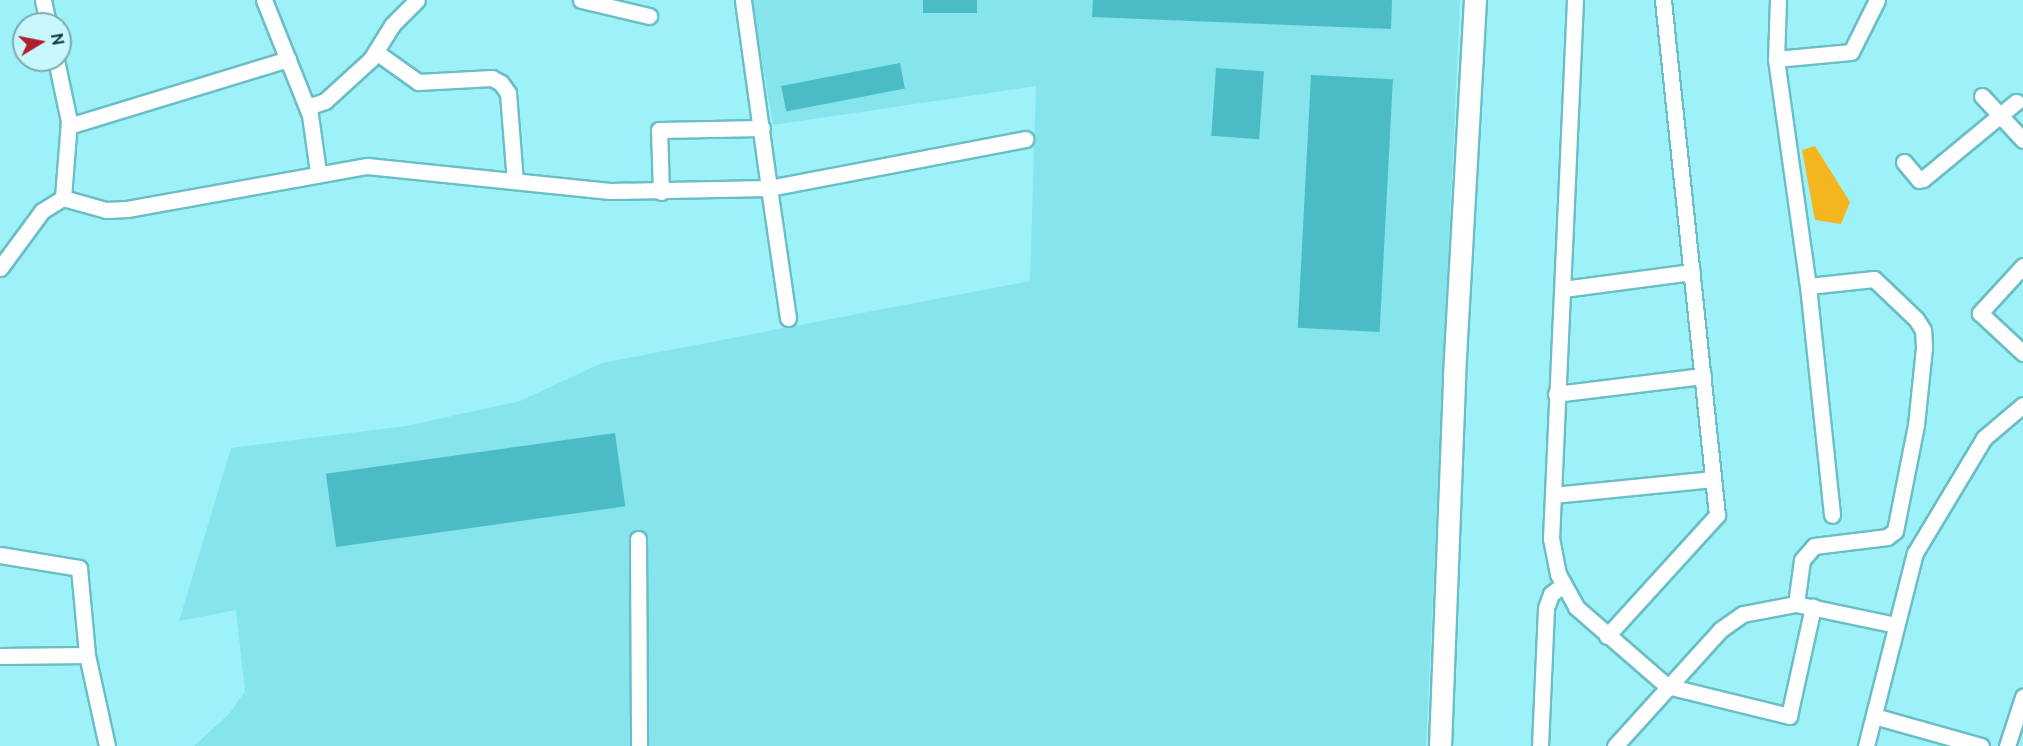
<!DOCTYPE html>
<html>
<head>
<meta charset="utf-8">
<style>
  body { margin:0 }
  #map { position:relative; width:2023px; height:746px; overflow:hidden; background:#9df2f9; font-family:Ubuntu,sans-serif }
  div>[style] { position:absolute }
  [style*='--x'] { left:calc(var(--x)*1px); top:calc(var(--y)*1px); width:calc(var(--w)*1px); rotate:calc(var(--a)*1deg) }
  .built>* { inset:0; background:#85e4ec }
  .green>* { inset:0; background:#f4b61e }
  .building>* { inset:0; background:#4bbcc5; transform-origin:0 0 }
  .roads { filter:drop-shadow(2px 0 #6abec5) drop-shadow(-2px 0 #6abec5) drop-shadow(0 2px #6abec5) drop-shadow(0 -2px #6abec5) }
  .street>* { height:15px; margin:-7.5px; padding:0 7.5px; transform-origin:7.5px; border-radius:7.5px; background:#fff }
  .secondary>* { height:21px; margin:-10.5px; padding:0 10.5px; transform-origin:10.5px; border-radius:10.5px; background:#fff }
  span { translate:-50% -50%; white-space:nowrap; text-align:center; line-height:1.15; -webkit-text-stroke:4.5px #c8f8fd; paint-order:stroke }
  .north { position:absolute; left:12px; top:12px; width:60px; height:60px; box-sizing:border-box; background:#c8f8fd; border:2px solid #7eaaae; border-radius:50%; rotate:80deg; font-size:16px; font-weight:700; line-height:24px; text-align:center; color:#103437 }
  .north::after { content:''; display:block; margin:auto; width:21px; height:27px; background:#b11e2d; clip-path:polygon(50% 0,100% 100%,50% 72%,0 100%) }
</style>
</head>
<body>
<div id="map">
  <div class="built">
    <div style="clip-path:polygon(752px 0,1460px 0,1426px 746px,194px 746px,230px 713px,245px 691px,236px 610px,179px 621px,231px 448px,406px 426px,520px 401px,602px 363px,1030px 281px,1036px 86px,773px 125px)"></div>
  </div>
  <div class="green">
    <div style="clip-path:polygon(1815px 146px,1850px 202px,1841px 224px,1815px 220px,1802px 150px)"></div>
  </div>
  <div class="building">
    <div style="left:923px;top:0;width:54px;height:13px"></div>
    <div style="clip-path:polygon(1093px 0,1392px 0,1391px 29px,1092px 17px)"></div>
    <div style="left:900px;top:63px;width:26px;height:121px;rotate:79deg"></div>
    <div style="left:1216px;top:68px;width:48px;height:68px;rotate:4deg"></div>
    <div style="left:1311px;top:75px;width:82px;height:253px;rotate:3deg"></div>
    <div style="left:615px;top:433px;width:74px;height:292px;rotate:82deg"></div>
  </div>
  <div class="roads">
    <div class="street">
      <div style="--x:43;--y:0;--w:25;--a:78"></div>
      <div style="--x:264;--y:0;--w:124;--a:68.2"></div>
      <div style="--x:310;--y:115;--w:58;--a:82"></div>
      <div style="--x:581;--y:0;--w:70;--a:13.2"></div>
      <div style="--x:1575;--y:0;--w:539;--a:92.55"></div>
      <div style="--x:1551;--y:538;--w:37;--a:79"></div>
      <div style="--x:1558;--y:574;--w:38;--a:61"></div>
      <div style="--x:1576;--y:607;--w:121;--a:41"></div>
      <div style="--x:1667;--y:686;--w:126;--a:13.8"></div>
      <div style="--x:1789;--y:716;--w:112;--a:-77.6"></div>
      <div style="--x:1778;--y:0;--w:59;--a:91.9"></div>
      <div style="--x:1776;--y:59;--w:229;--a:82"></div>
      <div style="--x:1808;--y:286;--w:230;--a:84"></div>
      <div style="--x:376;--y:52;--w:52;--a:35.5"></div>
      <div style="--x:418;--y:82;--w:74;--a:-3.1"></div>
      <div style="--x:492;--y:78;--w:10;--a:29"></div>
      <div style="--x:501;--y:83;--w:12;--a:55"></div>
      <div style="--x:508;--y:93;--w:88;--a:85.5"></div>
      <div style="--x:1776;--y:59;--w:75;--a:-5.3"></div>
      <div style="--x:1851;--y:52;--w:58;--a:-63.4"></div>
      <div style="--x:56;--y:60;--w:62;--a:78"></div>
      <div style="--x:69;--y:121;--w:77;--a:94.5"></div>
      <div style="--x:1982;--y:96;--w:60;--a:47"></div>
      <div style="--x:307;--y:107;--w:19;--a:-18"></div>
      <div style="--x:325;--y:101;--w:62;--a:-42.4"></div>
      <div style="--x:371;--y:59;--w:40;--a:-58"></div>
      <div style="--x:392;--y:25;--w:35;--a:-45"></div>
      <div style="--x:69;--y:126;--w:229;--a:-17"></div>
      <div style="--x:1904;--y:162;--w:23;--a:50"></div>
      <div style="--x:1919;--y:180;--w:4;--a:-14"></div>
      <div style="--x:1923;--y:179;--w:121;--a:-39.6"></div>
      <div style="--x:661;--y:192;--w:62;--a:-91.8"></div>
      <div style="--x:659;--y:130;--w:103;--a:-1.1"></div>
      <div style="--x:2023;--y:266;--w:64;--a:132.5"></div>
      <div style="--x:1980;--y:313;--w:59;--a:42.9"></div>
      <div style="--x:0;--y:268;--w:71;--a:-53.6"></div>
      <div style="--x:42;--y:211;--w:25;--a:-32"></div>
      <div style="--x:63;--y:198;--w:45;--a:15.6"></div>
      <div style="--x:106;--y:210;--w:21;--a:-3"></div>
      <div style="--x:127;--y:209;--w:244;--a:-10.2"></div>
      <div style="--x:367;--y:166;--w:244;--a:5.9"></div>
      <div style="--x:610;--y:191;--w:159;--a:-1.1"></div>
      <div style="--x:769;--y:188;--w:190;--a:-97.9"></div>
      <div style="--x:1563;--y:289;--w:130;--a:-7.5"></div>
      <div style="--x:788;--y:318;--w:131;--a:-98.3"></div>
      <div style="--x:769;--y:188;--w:261;--a:-10.8"></div>
      <div style="--x:1556;--y:394;--w:148;--a:-7"></div>
      <div style="--x:1553;--y:495;--w:161;--a:-5.7"></div>
      <div style="--x:638;--y:539;--w:207;--a:89.7"></div>
      <div style="--x:0;--y:555;--w:80;--a:9.3"></div>
      <div style="--x:79;--y:568;--w:87;--a:84.7"></div>
      <div style="--x:87;--y:655;--w:93;--a:77.6"></div>
      <div style="--x:1796;--y:604;--w:44;--a:-82.2"></div>
      <div style="--x:1802;--y:560;--w:18;--a:-49"></div>
      <div style="--x:1814;--y:546;--w:74;--a:-7"></div>
      <div style="--x:1887;--y:537;--w:10;--a:-37"></div>
      <div style="--x:1895;--y:531;--w:108;--a:-78.8"></div>
      <div style="--x:1916;--y:425;--w:78;--a:-84.1"></div>
      <div style="--x:1924;--y:347;--w:17;--a:-93"></div>
      <div style="--x:1923;--y:330;--w:13;--a:-122"></div>
      <div style="--x:1916;--y:319;--w:58;--a:-136.4"></div>
      <div style="--x:1874;--y:279;--w:66;--a:173.9"></div>
      <div style="--x:1607;--y:636;--w:164;--a:-47.7"></div>
      <div style="--x:1717;--y:515;--w:518;--a:-95.99"></div>
      <div style="--x:0;--y:656;--w:87;--a:-0.7"></div>
      <div style="--x:1874;--y:716;--w:111;--a:15.7"></div>
      <div style="--x:1540;--y:746;--w:138;--a:-87.5"></div>
      <div style="--x:1546;--y:608;--w:15;--a:-70"></div>
      <div style="--x:1551;--y:594;--w:15;--a:-37"></div>
      <div style="--x:1615;--y:746;--w:156;--a:-47.8"></div>
      <div style="--x:1720;--y:630;--w:28;--a:-35"></div>
      <div style="--x:1743;--y:614;--w:54;--a:-10.7"></div>
      <div style="--x:1796;--y:604;--w:102;--a:11.9"></div>
      <div style="--x:1866;--y:746;--w:199;--a:-75.8"></div>
      <div style="--x:1915;--y:553;--w:134;--a:-59"></div>
      <div style="--x:1984;--y:438;--w:51;--a:-40.2"></div>
      <div style="--x:2007;--y:746;--w:52;--a:-71.9"></div>
    </div>
    <div class="secondary">
      <div style="--x:1440;--y:746;--w:371;--a:-87.8"></div>
      <div style="--x:1454;--y:375;--w:376;--a:-86.8"></div>
    </div>
  </div>
  <div class="north">N</div>
</div>
</body>
</html>
